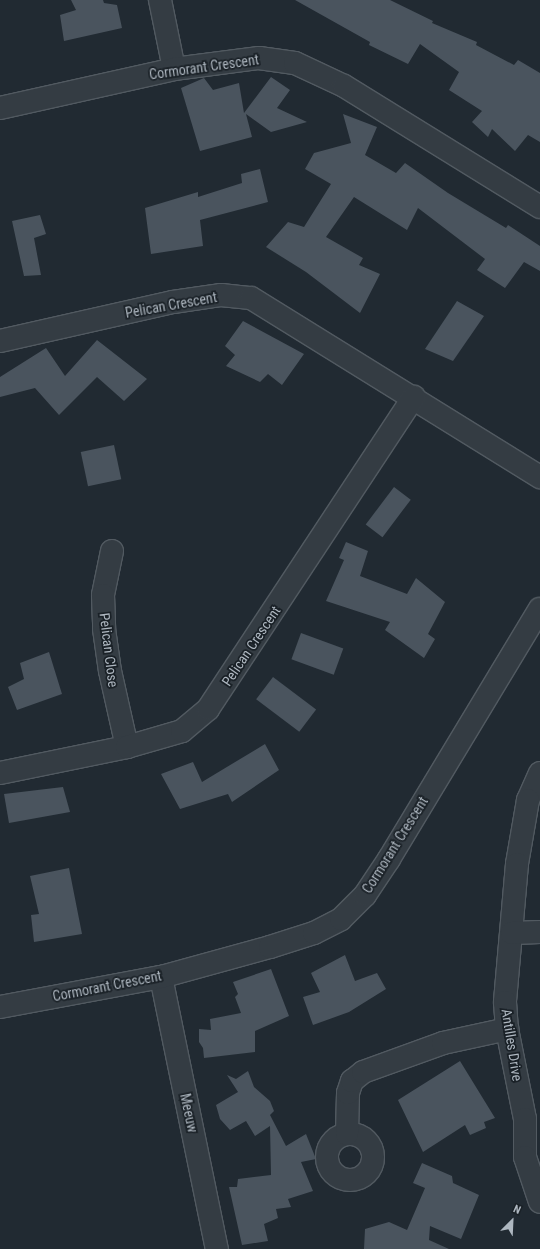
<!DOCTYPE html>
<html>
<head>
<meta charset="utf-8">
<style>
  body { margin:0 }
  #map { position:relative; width:540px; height:1249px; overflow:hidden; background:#212a32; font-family:"Roboto Condensed",sans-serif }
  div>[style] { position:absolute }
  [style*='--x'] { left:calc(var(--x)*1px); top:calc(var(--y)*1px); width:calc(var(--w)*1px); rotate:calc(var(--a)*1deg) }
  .building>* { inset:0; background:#4a545e; transform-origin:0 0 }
  .roads { filter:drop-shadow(1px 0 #525a61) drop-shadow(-1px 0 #525a61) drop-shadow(0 1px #525a61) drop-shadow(0 -1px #525a61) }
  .minor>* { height:22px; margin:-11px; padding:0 11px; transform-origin:11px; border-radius:11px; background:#343c43 }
  .minor>.ring { margin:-11px; padding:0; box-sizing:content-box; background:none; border:22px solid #343c43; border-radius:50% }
  span { translate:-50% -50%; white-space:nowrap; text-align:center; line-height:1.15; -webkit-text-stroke:3.5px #1a2127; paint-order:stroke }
  .street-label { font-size:14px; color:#aeb7c0 }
  .north { position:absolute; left:492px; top:1201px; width:40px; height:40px; -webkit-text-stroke:3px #1a2127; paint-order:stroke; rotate:24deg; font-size:11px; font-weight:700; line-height:16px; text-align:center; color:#aeb7c0 }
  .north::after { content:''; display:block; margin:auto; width:14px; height:18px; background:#aeb7c0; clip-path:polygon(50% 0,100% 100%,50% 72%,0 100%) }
</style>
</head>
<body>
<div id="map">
  <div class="building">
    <div style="clip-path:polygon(71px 0,103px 0,104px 3px,117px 5px,122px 28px,64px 41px,60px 15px,76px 10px)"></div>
    <div style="clip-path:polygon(295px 0,390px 0,433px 21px,432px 23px,477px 42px,476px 45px,514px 65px,518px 60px,540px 73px,540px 142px,528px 135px,515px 151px,492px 129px,488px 137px,472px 122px,482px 111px,449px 90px,459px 72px,420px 44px,408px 64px,369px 45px,370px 42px)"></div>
    <div style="clip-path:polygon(271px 77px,290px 90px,277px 108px,307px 122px,271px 132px,246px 114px,252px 137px,200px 151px,181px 88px,204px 78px,213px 90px,239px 83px,244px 113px)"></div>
    <div style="clip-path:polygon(343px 114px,377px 127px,365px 155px,396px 173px,405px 163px,448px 193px,506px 228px,508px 225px,540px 246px,540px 271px,524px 262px,505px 288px,477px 270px,485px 259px,418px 208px,407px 230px,354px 197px,326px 237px,363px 258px,359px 265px,380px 274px,360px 313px,306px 272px,266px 247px,288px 222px,304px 227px,331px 184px,305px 169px,314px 153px,351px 143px)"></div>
    <div style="clip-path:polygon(260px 169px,268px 202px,200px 220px,203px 246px,151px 254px,145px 208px,198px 192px,198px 197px,242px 183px,241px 174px)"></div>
    <div style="clip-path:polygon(40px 215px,46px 234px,34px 238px,41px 275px,24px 276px,12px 221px)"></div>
    <div style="clip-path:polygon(457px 301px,484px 316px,453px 361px,425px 349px)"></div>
    <div style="clip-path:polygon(243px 321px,304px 354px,282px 385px,268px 374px,260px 382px,226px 366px,235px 355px,225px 346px)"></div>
    <div style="clip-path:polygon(97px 340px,147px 379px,124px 401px,97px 377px,59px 415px,35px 388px,0 397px,0 377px,46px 348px,65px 376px)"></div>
    <div style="left:114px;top:445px;width:35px;height:34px;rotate:78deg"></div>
    <div style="left:394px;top:487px;width:21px;height:47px;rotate:37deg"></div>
    <div style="clip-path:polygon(346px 542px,368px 551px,360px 576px,407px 594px,416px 578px,445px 602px,428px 634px,435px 639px,424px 658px,385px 630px,390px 622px,326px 601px,344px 560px,339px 558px)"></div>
    <div style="left:301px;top:633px;width:45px;height:28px;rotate:20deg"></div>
    <div style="clip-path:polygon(49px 652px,62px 694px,17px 710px,8px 687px,24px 679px,20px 663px)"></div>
    <div style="left:273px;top:677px;width:54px;height:28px;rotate:37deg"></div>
    <div style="clip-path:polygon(265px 744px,279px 770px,232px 802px,228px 794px,180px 809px,161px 774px,193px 762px,202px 782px)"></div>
    <div style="clip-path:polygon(63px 787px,70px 812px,9px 823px,4px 794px)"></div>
    <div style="clip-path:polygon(69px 868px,82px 934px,34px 942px,31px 915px,39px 914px,30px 876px)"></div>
    <div style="clip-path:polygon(345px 955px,355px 981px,377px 973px,386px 989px,349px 1012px,313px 1025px,303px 997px,320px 992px,311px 973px)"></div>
    <div style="clip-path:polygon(271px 969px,289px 1016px,255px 1031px,255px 1052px,204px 1058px,203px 1048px,199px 1042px,199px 1029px,211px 1030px,210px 1019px,241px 1013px,235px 997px,238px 994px,233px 982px)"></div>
    <div style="clip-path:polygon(460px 1061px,495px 1118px,484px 1122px,486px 1128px,470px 1135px,465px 1125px,423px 1152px,398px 1100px)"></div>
    <div style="clip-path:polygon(248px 1071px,254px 1087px,270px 1101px,274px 1111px,270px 1115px,286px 1146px,306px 1134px,316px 1159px,301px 1162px,313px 1191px,288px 1199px,291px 1207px,276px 1209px,278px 1218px,264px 1224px,268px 1241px,242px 1245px,229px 1187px,237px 1187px,238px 1179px,271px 1175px,270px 1126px,255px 1136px,246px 1121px,230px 1130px,220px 1119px,216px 1105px,238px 1092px,227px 1075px,236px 1079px)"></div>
    <div style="clip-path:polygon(422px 1163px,452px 1176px,453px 1183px,479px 1195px,461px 1239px,430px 1226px,429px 1240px,449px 1249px,364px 1249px,365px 1229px,389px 1222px,407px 1230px,425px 1188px,413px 1183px)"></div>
  </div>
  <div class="roads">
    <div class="minor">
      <div style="--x:160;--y:0;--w:70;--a:78.5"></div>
      <div style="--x:0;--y:108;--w:178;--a:-12.6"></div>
      <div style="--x:174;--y:69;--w:86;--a:-7.4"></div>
      <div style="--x:259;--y:58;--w:36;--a:8"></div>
      <div style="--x:295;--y:63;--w:54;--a:25.1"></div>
      <div style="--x:344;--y:86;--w:230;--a:31.7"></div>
      <div style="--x:0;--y:341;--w:177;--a:-12.7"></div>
      <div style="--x:173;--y:302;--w:49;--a:-8.3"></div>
      <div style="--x:221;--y:295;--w:30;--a:6"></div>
      <div style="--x:251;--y:298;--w:340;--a:31.8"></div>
      <div style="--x:112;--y:551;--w:45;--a:101.6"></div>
      <div style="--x:103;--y:595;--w:34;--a:88"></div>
      <div style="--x:104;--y:629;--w:42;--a:81.9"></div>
      <div style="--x:110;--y:671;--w:78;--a:77.4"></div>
      <div style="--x:0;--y:773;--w:130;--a:-11.6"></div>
      <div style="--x:127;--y:747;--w:57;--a:-16.2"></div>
      <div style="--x:182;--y:731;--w:34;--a:-40"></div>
      <div style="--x:208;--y:709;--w:374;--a:-56.6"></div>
      <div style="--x:540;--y:773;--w:30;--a:114"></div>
      <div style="--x:528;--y:800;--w:65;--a:99.8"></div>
      <div style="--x:517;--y:864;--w:139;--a:95"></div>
      <div style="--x:505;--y:1002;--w:27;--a:86"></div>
      <div style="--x:507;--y:1029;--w:92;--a:78.7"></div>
      <div style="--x:525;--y:1119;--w:38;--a:90"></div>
      <div style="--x:525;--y:1157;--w:47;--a:71.6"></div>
      <div style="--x:512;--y:933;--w:28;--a:-2"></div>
      <div style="--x:161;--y:977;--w:278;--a:78.4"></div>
      <div style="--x:0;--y:1007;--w:164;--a:-10.6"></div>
      <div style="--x:161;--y:977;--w:113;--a:-15.4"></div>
      <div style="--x:270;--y:947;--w:46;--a:-17.7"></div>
      <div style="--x:314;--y:933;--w:30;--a:-27"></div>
      <div style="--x:341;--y:919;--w:34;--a:-45"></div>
      <div style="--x:365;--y:895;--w:43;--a:-56.3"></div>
      <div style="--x:389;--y:859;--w:292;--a:-58.9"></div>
      <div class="ring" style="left:327px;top:1134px;width:24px;height:24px"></div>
      <div style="--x:347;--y:1134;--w:41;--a:-88.6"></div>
      <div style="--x:348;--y:1093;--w:13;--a:-72"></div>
      <div style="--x:352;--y:1081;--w:14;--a:-39"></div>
      <div style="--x:363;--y:1072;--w:85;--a:-19.9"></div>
      <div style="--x:443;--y:1043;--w:66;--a:-12.3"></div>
    </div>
  </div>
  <div class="street-label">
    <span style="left:204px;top:67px;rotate:-8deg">Cormorant Crescent</span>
    <span style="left:171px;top:305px;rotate:-10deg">Pelican Crescent</span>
    <span style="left:251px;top:646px;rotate:-56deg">Pelican Crescent</span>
    <span style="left:109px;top:650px;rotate:83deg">Pelican Close</span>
    <span style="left:395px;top:845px;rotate:-58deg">Cormorant Crescent</span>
    <span style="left:107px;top:986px;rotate:-11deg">Cormorant Crescent</span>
    <span style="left:512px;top:1045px;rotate:81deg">Antilles Drive</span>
    <span style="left:189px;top:1113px;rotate:78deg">Meeuw</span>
  </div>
  <div class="north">N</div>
</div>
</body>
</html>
